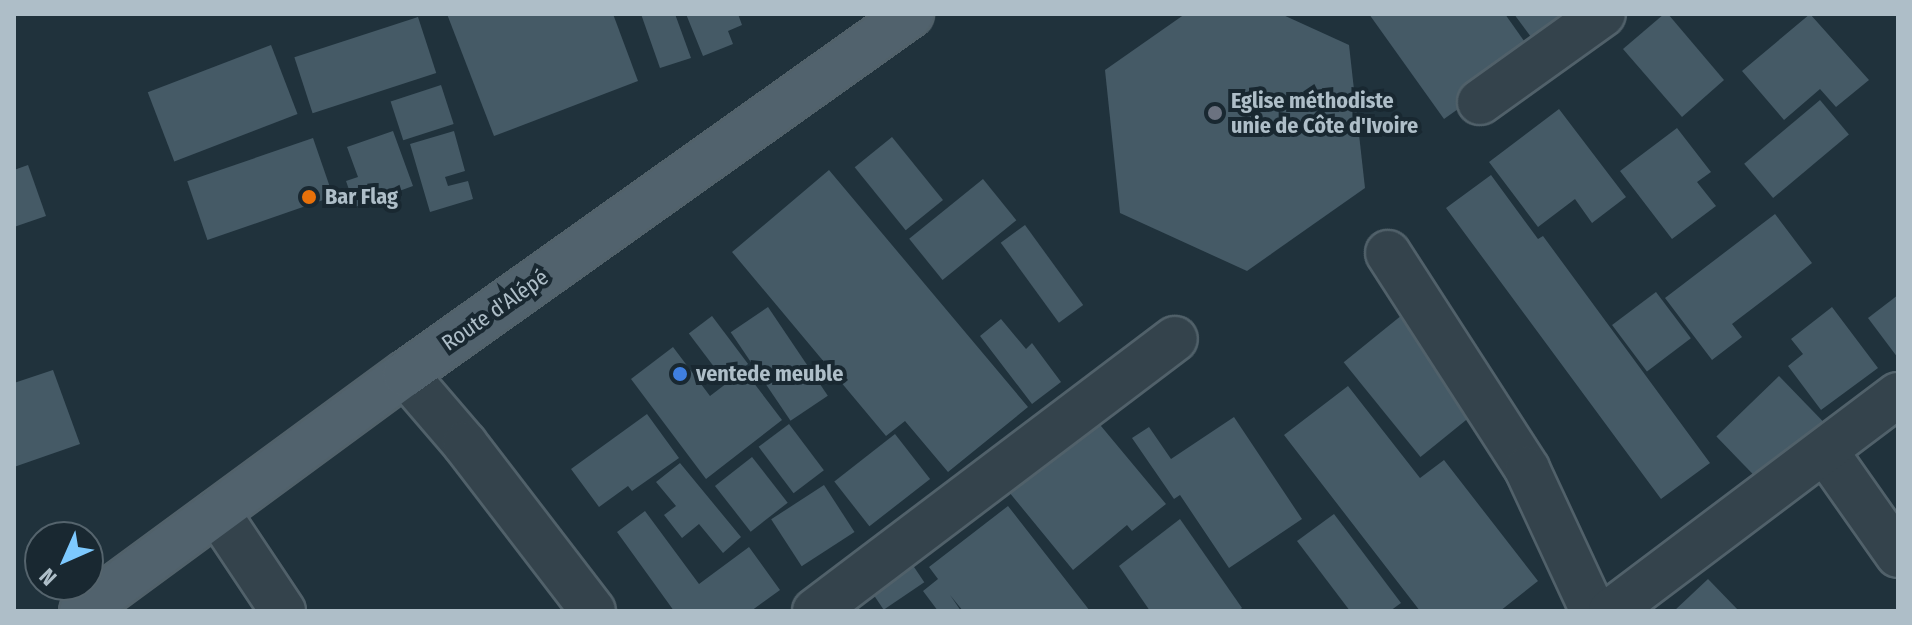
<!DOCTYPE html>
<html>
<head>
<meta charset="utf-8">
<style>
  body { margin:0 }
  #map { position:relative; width:1912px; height:625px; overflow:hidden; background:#20323c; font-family:"Fira Sans Condensed",sans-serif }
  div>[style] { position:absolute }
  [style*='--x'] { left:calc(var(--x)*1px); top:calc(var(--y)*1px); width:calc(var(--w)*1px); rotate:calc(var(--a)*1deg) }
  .building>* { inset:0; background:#455a66; transform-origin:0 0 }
  .roads { filter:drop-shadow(2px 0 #51616a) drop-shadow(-2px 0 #51616a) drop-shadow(0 2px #51616a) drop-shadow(0 -2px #51616a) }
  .minor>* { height:44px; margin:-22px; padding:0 22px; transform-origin:22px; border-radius:22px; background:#34434c }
  .major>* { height:44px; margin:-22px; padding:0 22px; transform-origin:22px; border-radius:22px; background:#51626d }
  .dots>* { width:22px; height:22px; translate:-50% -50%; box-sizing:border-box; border:4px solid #192831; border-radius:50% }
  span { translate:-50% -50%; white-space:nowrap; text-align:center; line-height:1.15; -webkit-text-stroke:8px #192831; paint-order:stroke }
  .poi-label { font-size:22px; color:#aebec8; font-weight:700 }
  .left { translate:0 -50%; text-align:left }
  .street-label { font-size:22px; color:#aebec8 }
  .frame { position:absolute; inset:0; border:16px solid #aebec8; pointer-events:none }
  .north { position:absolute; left:24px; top:521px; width:80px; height:80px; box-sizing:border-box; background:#192831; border:2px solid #55646d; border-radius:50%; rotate:225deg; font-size:22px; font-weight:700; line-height:32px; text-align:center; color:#aebec8 }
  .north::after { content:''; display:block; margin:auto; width:28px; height:36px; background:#7dc9ff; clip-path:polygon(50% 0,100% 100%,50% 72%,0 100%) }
</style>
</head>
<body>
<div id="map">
  <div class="building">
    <div style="clip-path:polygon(447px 14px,613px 14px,638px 81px,494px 136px)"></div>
    <div style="clip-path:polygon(641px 14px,675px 14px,691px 58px,660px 68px)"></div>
    <div style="clip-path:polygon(686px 14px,738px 14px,742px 25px,728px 31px,733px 44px,703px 56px)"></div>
    <div style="clip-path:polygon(1185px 14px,1281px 14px,1349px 45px,1365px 188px,1247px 271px,1120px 213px,1105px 70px)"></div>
    <div style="clip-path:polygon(1369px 14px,1505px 14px,1534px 55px,1444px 119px)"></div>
    <div style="clip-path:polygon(1514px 14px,1562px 14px,1531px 37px)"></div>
    <div style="clip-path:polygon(1664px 14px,1668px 14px,1724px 80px,1682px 117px,1623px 49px)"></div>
    <div style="clip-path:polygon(1810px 14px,1869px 80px,1836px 107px,1820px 89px,1784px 120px,1742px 71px)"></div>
    <div style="left:418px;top:17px;width:59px;height:130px;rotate:72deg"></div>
    <div style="left:271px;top:45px;width:74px;height:132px;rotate:69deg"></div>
    <div style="left:441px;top:85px;width:41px;height:53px;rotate:72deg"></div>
    <div style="left:1820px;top:100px;width:45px;height:99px;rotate:50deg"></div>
    <div style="clip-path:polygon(1559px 109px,1626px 197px,1592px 223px,1575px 199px,1538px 227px,1489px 162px)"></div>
    <div style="clip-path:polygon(1677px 128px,1711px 172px,1697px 182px,1716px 206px,1672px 239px,1620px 171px)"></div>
    <div style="clip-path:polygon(393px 131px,413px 186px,355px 207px,346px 181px,358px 177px,347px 147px)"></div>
    <div style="clip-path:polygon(454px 131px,465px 171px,445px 177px,448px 186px,468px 181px,473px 199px,430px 212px,410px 144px)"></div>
    <div style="left:892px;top:137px;width:81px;height:48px;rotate:51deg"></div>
    <div style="left:313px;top:138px;width:62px;height:133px;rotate:71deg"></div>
    <div style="clip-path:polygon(28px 165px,46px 216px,14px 227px,14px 170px)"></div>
    <div style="clip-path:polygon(829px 170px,1028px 407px,948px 472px,905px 421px,886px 436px,732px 252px)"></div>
    <div style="clip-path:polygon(1491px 175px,1538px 239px,1543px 236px,1710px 463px,1661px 499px,1446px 208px)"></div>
    <div style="left:983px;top:179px;width:53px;height:95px;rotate:51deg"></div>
    <div style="clip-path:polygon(1775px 214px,1812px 263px,1732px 324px,1742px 337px,1712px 360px,1665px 298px)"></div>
    <div style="left:1025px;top:225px;width:99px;height:30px;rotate:54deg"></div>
    <div style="left:1656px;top:292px;width:58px;height:55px;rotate:53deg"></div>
    <div style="clip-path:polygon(1898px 295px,1898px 358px,1868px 318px)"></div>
    <div style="left:768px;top:307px;width:107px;height:45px;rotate:56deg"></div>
    <div style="clip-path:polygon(1832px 307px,1878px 368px,1821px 410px,1788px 366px,1803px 354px,1791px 339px)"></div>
    <div style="left:1402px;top:315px;width:122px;height:75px;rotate:51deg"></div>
    <div style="left:712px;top:316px;width:60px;height:29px;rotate:53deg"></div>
    <div style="clip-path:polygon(1001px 319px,1026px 349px,1032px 343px,1061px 382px,1032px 404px,980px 336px)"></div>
    <div style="clip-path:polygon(673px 347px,710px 396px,744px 370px,782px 420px,706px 479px,631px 379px)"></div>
    <div style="clip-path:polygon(53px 370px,80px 444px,14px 467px,14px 383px)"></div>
    <div style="left:1779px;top:376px;width:78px;height:87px;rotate:46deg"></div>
    <div style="clip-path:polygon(1348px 386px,1420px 478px,1444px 460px,1538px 581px,1500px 611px,1420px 611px,1284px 435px)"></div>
    <div style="clip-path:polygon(647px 414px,679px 458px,632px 491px,628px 486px,599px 507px,571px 469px)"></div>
    <div style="clip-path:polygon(1234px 417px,1302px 519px,1229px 568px,1180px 495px,1174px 499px,1132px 438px,1149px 427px,1171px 459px)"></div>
    <div style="clip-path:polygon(1096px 420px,1166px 504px,1132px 531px,1127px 525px,1073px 570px,1009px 492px)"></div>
    <div style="left:789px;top:424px;width:58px;height:38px;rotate:53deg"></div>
    <div style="left:895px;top:434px;width:57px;height:77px;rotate:52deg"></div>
    <div style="left:752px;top:457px;width:58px;height:47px;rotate:52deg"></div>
    <div style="clip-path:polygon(680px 463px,741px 537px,723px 553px,699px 524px,682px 538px,664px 515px,676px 506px,656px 482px)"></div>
    <div style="left:824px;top:485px;width:56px;height:63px;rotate:57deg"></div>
    <div style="clip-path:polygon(1008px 506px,1090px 611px,963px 611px,950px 595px,961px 611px,938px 611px,923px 591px,938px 579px,929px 567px)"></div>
    <div style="clip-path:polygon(645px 511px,699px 584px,749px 547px,780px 590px,751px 611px,674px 611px,617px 532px)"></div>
    <div style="clip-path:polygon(1334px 514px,1401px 603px,1390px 611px,1350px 611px,1297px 541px)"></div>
    <div style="clip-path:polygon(1180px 519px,1242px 608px,1238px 611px,1150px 611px,1119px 566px)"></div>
    <div style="left:912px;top:564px;width:22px;height:49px;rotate:56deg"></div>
    <div style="clip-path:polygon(1708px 579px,1739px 611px,1674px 611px)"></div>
  </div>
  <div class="roads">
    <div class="minor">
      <div style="--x:1480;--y:102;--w:151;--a:-35.6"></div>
      <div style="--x:1388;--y:253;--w:257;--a:57.2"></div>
      <div style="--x:1527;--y:469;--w:157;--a:65.1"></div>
      <div style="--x:405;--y:374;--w:92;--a:49.4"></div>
      <div style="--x:465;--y:444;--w:210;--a:52.5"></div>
      <div style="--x:1825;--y:451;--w:127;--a:54.9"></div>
      <div style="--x:217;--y:512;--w:119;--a:56.3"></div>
      <div style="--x:815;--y:611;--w:451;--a:-37.1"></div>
      <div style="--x:1611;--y:611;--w:359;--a:-37"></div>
    </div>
    <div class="major">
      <div style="--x:82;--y:611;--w:401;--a:-36.3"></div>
      <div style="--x:405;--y:374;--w:621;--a:-35.43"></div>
    </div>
  </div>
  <div class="dots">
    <div style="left:1215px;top:113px;background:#6b7280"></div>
    <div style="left:309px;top:197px;background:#e8710a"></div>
    <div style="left:680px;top:374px;background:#3f7fe0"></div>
  </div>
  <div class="poi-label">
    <span class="left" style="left:1231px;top:113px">Eglise méthodiste<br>unie de Côte d'Ivoire</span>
    <span class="left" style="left:325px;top:197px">Bar Flag</span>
    <span class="left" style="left:696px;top:374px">ventede meuble</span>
  </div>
  <div class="street-label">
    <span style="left:495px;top:310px;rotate:-35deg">Route d'Alépé</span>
  </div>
  <div class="frame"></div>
  <div class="north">N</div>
</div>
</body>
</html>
